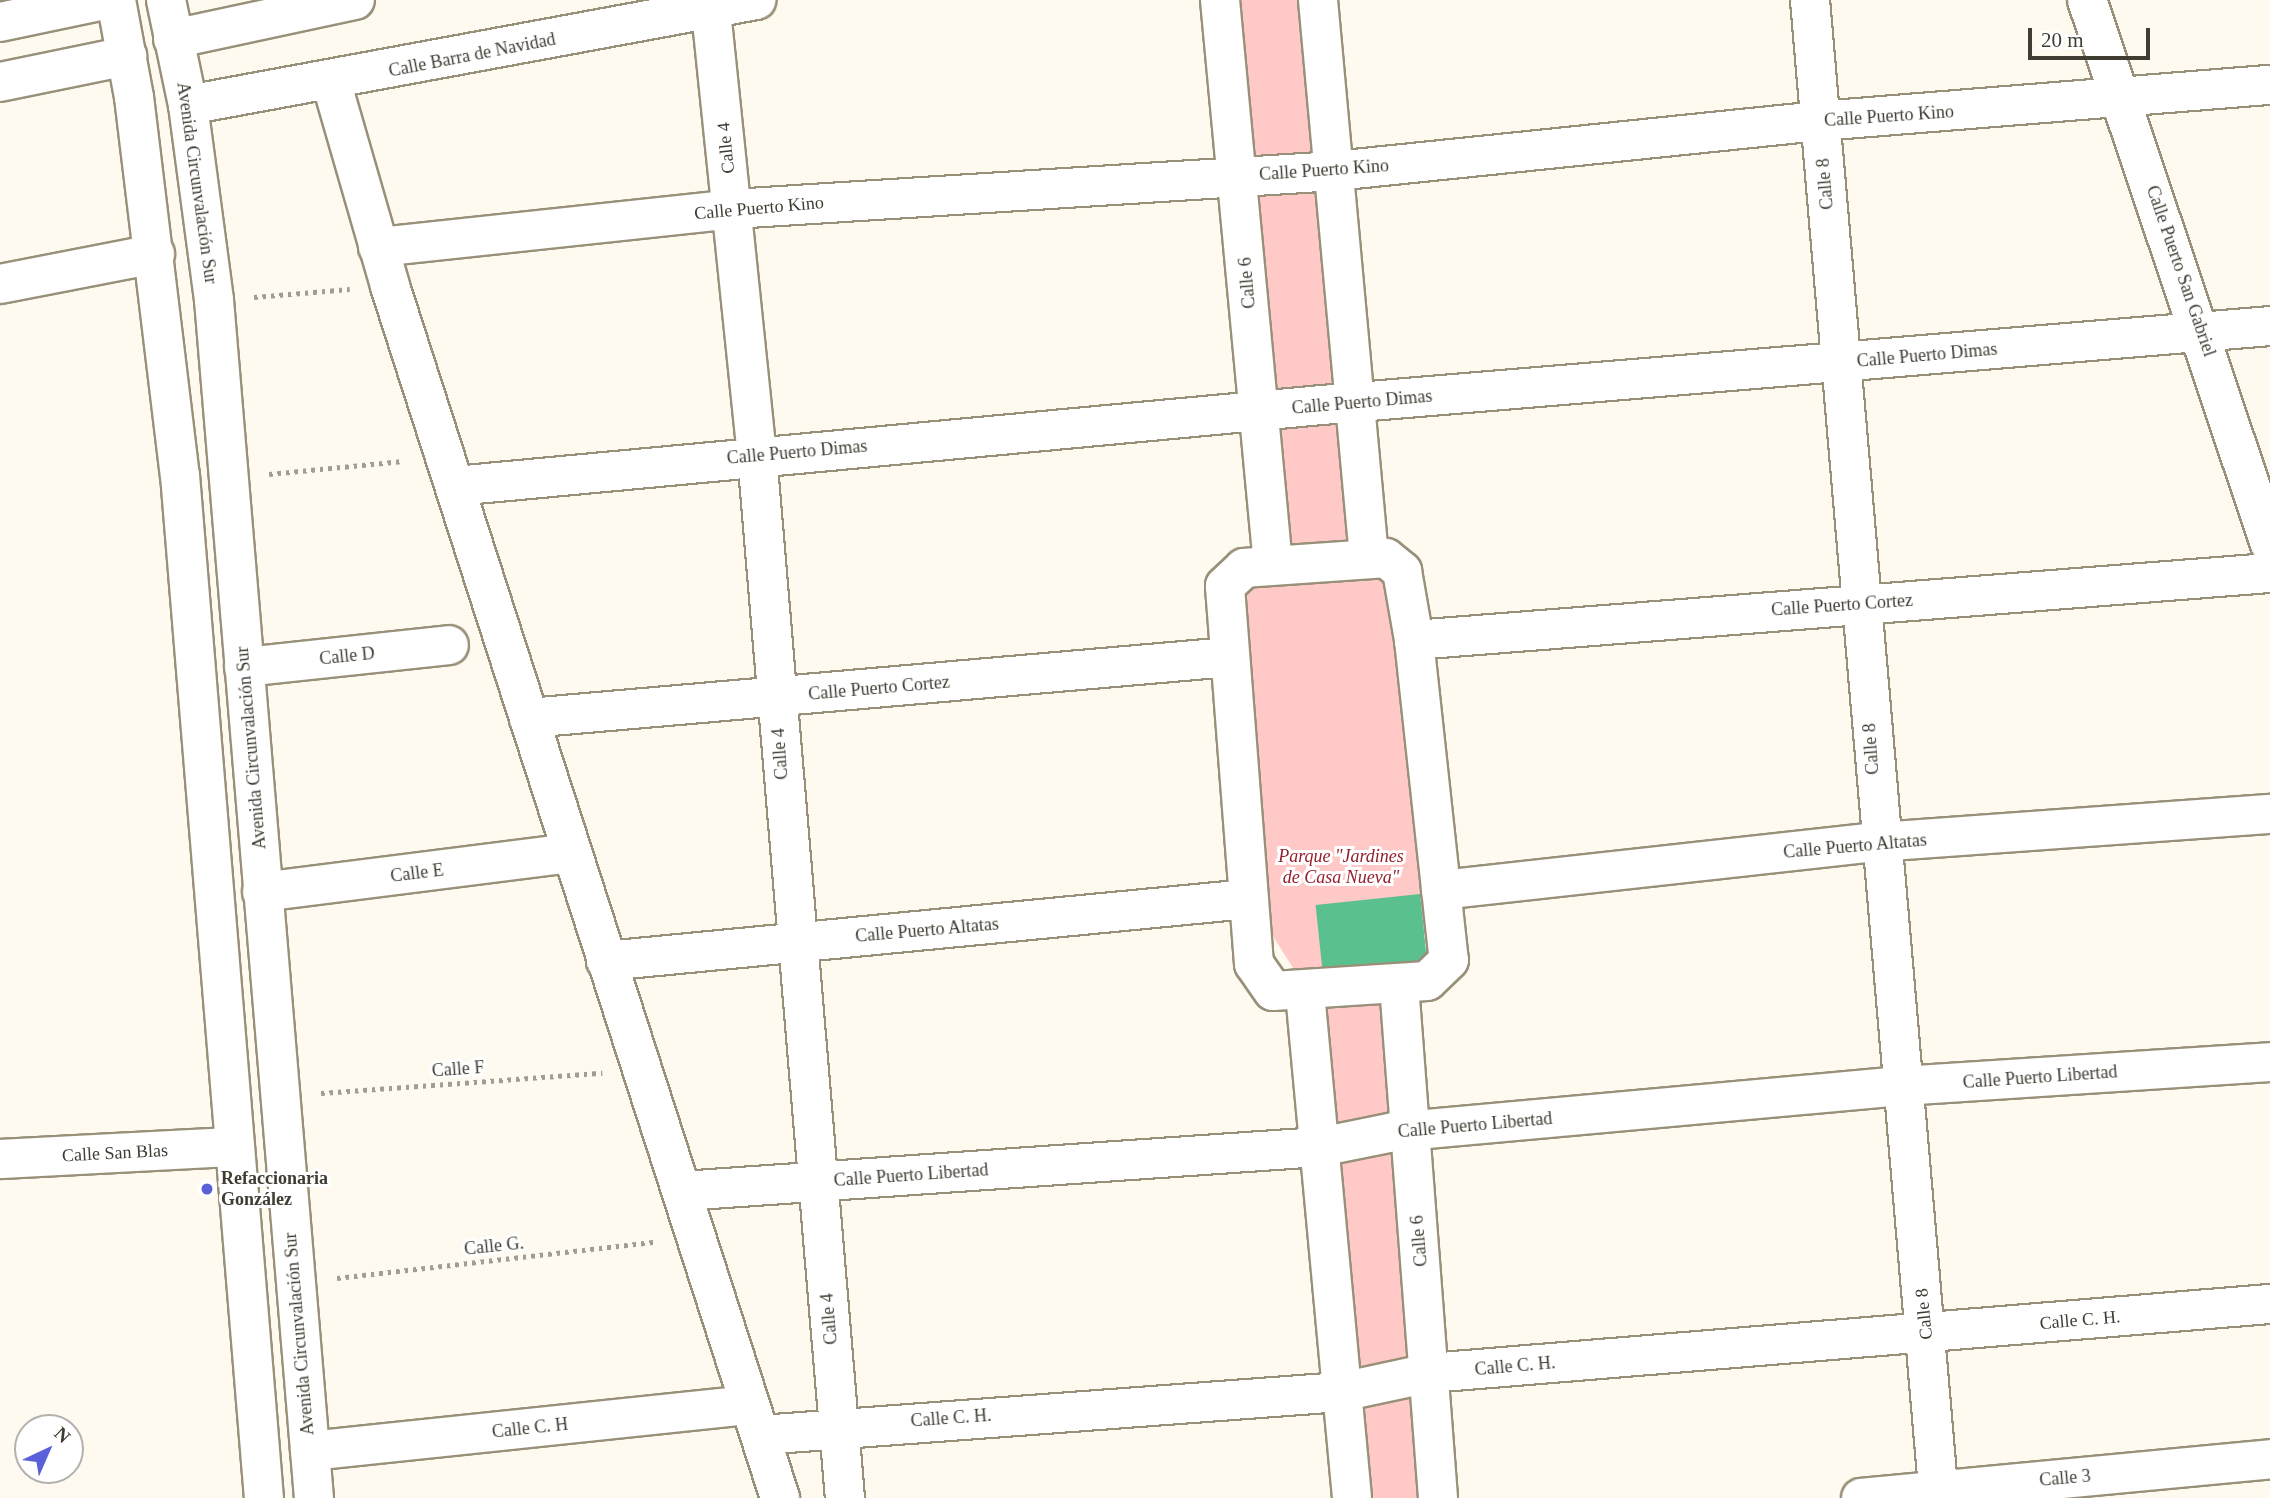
<!DOCTYPE html>
<html>
<head>
<meta charset="utf-8">
<style>
  body { margin:0 }
  #map { position:relative; width:2270px; height:1498px; overflow:hidden; background:#fefaf0; font-family:Georgia,serif }
  div>[style] { position:absolute }
  [style*='--x'] { left:calc(var(--x)*1px); top:calc(var(--y)*1px); width:calc(var(--w)*1px); rotate:calc(var(--a)*1deg) }
  .green>* { inset:0; background:#fec9c7 }
  .water>* { inset:0; background:#5ac08e; transform-origin:0 0 }
  .path>* { height:4.5px; margin-top:-2.25px; transform-origin:0; background:repeating-linear-gradient(90deg,#a19d93 0 3.5px,transparent 0 8.5px) }
  .roads { filter:drop-shadow(2px 0 #999079) drop-shadow(-2px 0 #999079) drop-shadow(0 2px #999079) drop-shadow(0 -2px #999079) }
  .minor>* { height:38px; margin:-19px; padding:0 19px; transform-origin:19px; border-radius:19px; background:#fff }
  .highway>* { height:38px; margin:-19px; padding:0 19px; transform-origin:19px; border-radius:19px; background:#fff }
  .dots>* { width:19px; height:19px; translate:-50% -50%; box-sizing:border-box; border:4px solid #fff; border-radius:50% }
  span { translate:-50% -50%; white-space:nowrap; text-align:center; line-height:1.15; -webkit-text-stroke:6px #fff; paint-order:stroke }
  .street-label { font-size:18px; color:#3f3c32 }
  .park-label { font-size:18px; color:#941f2c; font-style:italic }
  .poi-label { font-size:18px; color:#3f3c32; font-weight:700 }
  .left { translate:0 -50%; text-align:left }
  .north { position:absolute; left:14px; top:1414px; width:70px; height:70px; box-sizing:border-box; background:#fff; border:2px solid #b2b1ad; border-radius:50%; rotate:44deg; font-size:19px; font-weight:700; line-height:28px; text-align:center; color:#3f3c32 }
  .north::after { content:''; display:block; margin:auto; width:24px; height:32px; background:#5a60d8; clip-path:polygon(50% 0,100% 100%,50% 72%,0 100%) }
  .scale { position:absolute; left:2028px; top:28px; width:122px; height:32px; box-sizing:border-box; border:4px solid #3f3c32; border-top:0; padding-left:9px; font-size:21px; line-height:24px; white-space:nowrap; color:#3f3c32; -webkit-text-stroke:5px #fff; paint-order:stroke }
</style>
</head>
<body>
<div id="map">
  <div class="green">
    <div style="clip-path:polygon(1223px 0,1317px 0,1368px 559px,1400px 557px,1440px 895px,1405px 983px,1457px 1498px,1353px 1498px,1307px 990px,1250px 900px,1217px 563px,1271px 561px)"></div>
  </div>
  <div class="water">
    <div style="left:1420px;top:894px;width:68px;height:105px;rotate:84deg"></div>
  </div>
  <div class="path">
    <div style="--x:254;--y:297;--w:96;--a:-4.8"></div>
    <div style="--x:269;--y:474;--w:135;--a:-5.5"></div>
    <div style="--x:321;--y:1093;--w:282;--a:-4.1"></div>
    <div style="--x:337;--y:1278;--w:320;--a:-6.5"></div>
  </div>
  <div class="roads">
    <div class="minor">
      <div style="--x:116;--y:0;--w:99;--a:79.5"></div>
      <div style="--x:134;--y:97;--w:381;--a:83.1"></div>
      <div style="--x:180;--y:475;--w:1026;--a:85.31"></div>
      <div style="--x:166;--y:0;--w:107;--a:78.2"></div>
      <div style="--x:188;--y:105;--w:197;--a:82.4"></div>
      <div style="--x:214;--y:300;--w:1202;--a:85.23"></div>
      <div style="--x:1220;--y:0;--w:567;--a:84.64"></div>
      <div style="--x:1318;--y:0;--w:559;--a:84.77"></div>
      <div style="--x:1810;--y:0;--w:1504;--a:85.08"></div>
      <div style="--x:2087;--y:0;--w:574;--a:71.41"></div>
      <div style="--x:711;--y:11;--w:446;--a:84.1"></div>
      <div style="--x:757;--y:455;--w:1047;--a:85.18"></div>
      <div style="--x:331;--y:81;--w:213;--a:73.9"></div>
      <div style="--x:390;--y:286;--w:1273;--a:72.16"></div>
      <div style="--x:188;--y:105;--w:578;--a:-10.47"></div>
      <div style="--x:378;--y:247;--w:357;--a:-6.1"></div>
      <div style="--x:733;--y:209;--w:603;--a:-3.61"></div>
      <div style="--x:1335;--y:171;--w:488;--a:-5.9"></div>
      <div style="--x:1820;--y:121;--w:451;--a:-4.6"></div>
      <div style="--x:0;--y:284;--w:158;--a:-11"></div>
      <div style="--x:455;--y:486;--w:871;--a:-5.34"></div>
      <div style="--x:1322;--y:405;--w:951;--a:-4.76"></div>
      <div style="--x:1386;--y:558;--w:21;--a:39"></div>
      <div style="--x:1402;--y:571;--w:70;--a:80.1"></div>
      <div style="--x:1414;--y:640;--w:322;--a:83.8"></div>
      <div style="--x:1449;--y:960;--w:30;--a:136"></div>
      <div style="--x:1427;--y:981;--w:154;--a:176.3"></div>
      <div style="--x:1273;--y:991;--w:33;--a:-125"></div>
      <div style="--x:1254;--y:964;--w:379;--a:-94.4"></div>
      <div style="--x:1225;--y:586;--w:26;--a:-43"></div>
      <div style="--x:1244;--y:568;--w:142;--a:-4"></div>
      <div style="--x:1414;--y:640;--w:859;--a:-4.48"></div>
      <div style="--x:244;--y:667;--w:206;--a:-6.1"></div>
      <div style="--x:529;--y:718;--w:703;--a:-4.98"></div>
      <div style="--x:1441;--y:890;--w:440;--a:-6.3"></div>
      <div style="--x:1878;--y:842;--w:393;--a:-4.1"></div>
      <div style="--x:262;--y:892;--w:311;--a:-7.2"></div>
      <div style="--x:606;--y:961;--w:645;--a:-5.52"></div>
      <div style="--x:1399;--y:985;--w:514;--a:85.65"></div>
      <div style="--x:1305;--y:993;--w:507;--a:84.68"></div>
      <div style="--x:0;--y:1159;--w:231;--a:-3"></div>
      <div style="--x:682;--y:1191;--w:640;--a:-3.95"></div>
      <div style="--x:1320;--y:1147;--w:76;--a:-11.5"></div>
      <div style="--x:1394;--y:1132;--w:509;--a:-5.18"></div>
      <div style="--x:1901;--y:1086;--w:370;--a:-3.7"></div>
      <div style="--x:761;--y:1435;--w:582;--a:-4.24"></div>
      <div style="--x:1341;--y:1392;--w:91;--a:-12.1"></div>
      <div style="--x:1430;--y:1373;--w:843;--a:-4.7"></div>
      <div style="--x:310;--y:1451;--w:442;--a:-6"></div>
      <div style="--x:1861;--y:1498;--w:411;--a:-5.4"></div>
    </div>
    <div class="highway">
      <div style="--x:0;--y:22;--w:106;--a:-11.9"></div>
      <div style="--x:173;--y:39;--w:186;--a:-12.1"></div>
      <div style="--x:0;--y:82;--w:130;--a:-11.6"></div>
    </div>
  </div>
  <div class="dots">
    <div style="left:207px;top:1189px;background:#5a60d8"></div>
  </div>
  <div class="street-label">
    <span style="left:472px;top:55px;rotate:-11deg">Calle Barra de Navidad</span>
    <span style="left:1889px;top:116px;rotate:-4deg">Calle Puerto Kino</span>
    <span style="left:726px;top:148px;rotate:-96deg">Calle 4</span>
    <span style="left:1324px;top:170px;rotate:-4deg">Calle Puerto Kino</span>
    <span style="left:197px;top:183px;rotate:82deg">Avenida Circunvalación Sur</span>
    <span style="left:1825px;top:184px;rotate:-95deg">Calle 8</span>
    <span style="left:759px;top:208px;rotate:-5deg">Calle Puerto Kino</span>
    <span style="left:2181px;top:271px;rotate:71deg">Calle Puerto San Gabriel</span>
    <span style="left:1247px;top:283px;rotate:-95deg">Calle 6</span>
    <span style="left:1927px;top:355px;rotate:-5deg">Calle Puerto Dimas</span>
    <span style="left:1362px;top:402px;rotate:-5deg">Calle Puerto Dimas</span>
    <span style="left:797px;top:452px;rotate:-5deg">Calle Puerto Dimas</span>
    <span style="left:1842px;top:605px;rotate:-4deg">Calle Puerto Cortez</span>
    <span style="left:347px;top:656px;rotate:-6deg">Calle D</span>
    <span style="left:879px;top:688px;rotate:-5deg">Calle Puerto Cortez</span>
    <span style="left:251px;top:748px;rotate:-95deg">Avenida Circunvalación Sur</span>
    <span style="left:1871px;top:749px;rotate:-94deg">Calle 8</span>
    <span style="left:780px;top:754px;rotate:-94deg">Calle 4</span>
    <span style="left:1855px;top:846px;rotate:-5deg">Calle Puerto Altatas</span>
    <span style="left:417px;top:873px;rotate:-7deg">Calle E</span>
    <span style="left:927px;top:930px;rotate:-5deg">Calle Puerto Altatas</span>
    <span style="left:458px;top:1069px;rotate:-4deg">Calle F</span>
    <span style="left:2040px;top:1077px;rotate:-4deg">Calle Puerto Libertad</span>
    <span style="left:1475px;top:1125px;rotate:-5deg">Calle Puerto Libertad</span>
    <span style="left:115px;top:1153px;rotate:-3deg">Calle San Blas</span>
    <span style="left:911px;top:1175px;rotate:-4deg">Calle Puerto Libertad</span>
    <span style="left:1419px;top:1241px;rotate:-95deg">Calle 6</span>
    <span style="left:494px;top:1246px;rotate:-6deg">Calle G.</span>
    <span style="left:1924px;top:1314px;rotate:-96deg">Calle 8</span>
    <span style="left:829px;top:1319px;rotate:-95deg">Calle 4</span>
    <span style="left:2080px;top:1320px;rotate:-5deg">Calle C. H.</span>
    <span style="left:299px;top:1334px;rotate:-95deg">Avenida Circunvalación Sur</span>
    <span style="left:1515px;top:1366px;rotate:-5deg">Calle C. H.</span>
    <span style="left:951px;top:1418px;rotate:-4deg">Calle C. H.</span>
    <span style="left:530px;top:1428px;rotate:-6deg">Calle C. H</span>
    <span style="left:2065px;top:1478px;rotate:-5deg">Calle 3</span>
  </div>
  <div class="park-label">
    <span style="left:1341px;top:867px">Parque "Jardines<br>de Casa Nueva"</span>
  </div>
  <div class="poi-label">
    <span class="left" style="left:221px;top:1189px">Refaccionaria<br>González</span>
  </div>
  <div class="north">N</div>
  <div class="scale">20 m</div>
</div>
</body>
</html>
